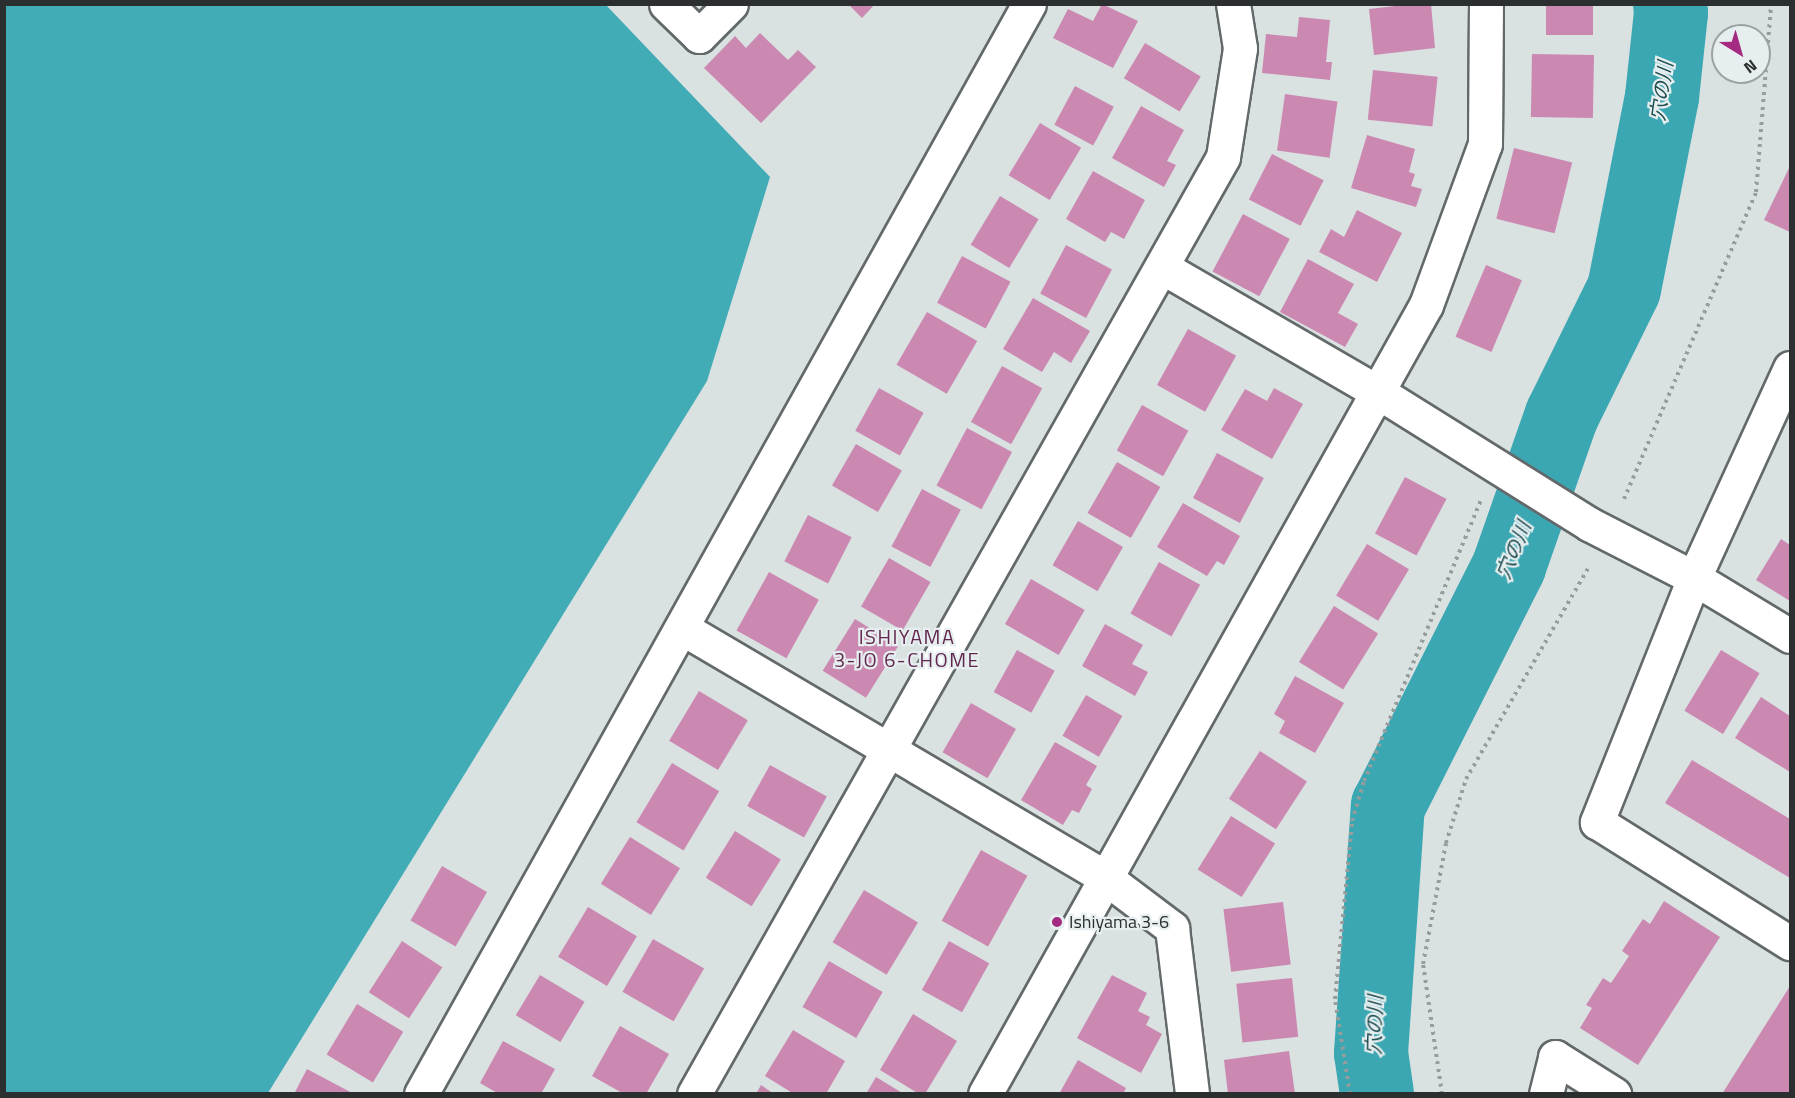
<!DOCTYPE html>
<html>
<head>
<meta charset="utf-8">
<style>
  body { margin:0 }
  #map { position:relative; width:1795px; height:1098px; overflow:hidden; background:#d9e1e1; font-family:"Titillium Web","Noto Sans JP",sans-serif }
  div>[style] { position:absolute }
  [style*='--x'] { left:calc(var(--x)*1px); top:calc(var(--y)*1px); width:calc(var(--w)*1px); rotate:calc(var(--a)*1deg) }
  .forest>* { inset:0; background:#41abb6 }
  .river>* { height:74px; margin:-37px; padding:0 37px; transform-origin:37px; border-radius:37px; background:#3ba7b2 }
  .building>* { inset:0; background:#cb89b2; transform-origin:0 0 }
  .path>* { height:4px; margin-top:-2px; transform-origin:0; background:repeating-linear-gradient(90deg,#979d9d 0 3px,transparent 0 7.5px) }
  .roads { filter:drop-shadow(2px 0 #63696a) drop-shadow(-2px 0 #63696a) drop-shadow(0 2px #63696a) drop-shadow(0 -2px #63696a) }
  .minor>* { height:33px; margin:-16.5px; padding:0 16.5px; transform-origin:16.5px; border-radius:16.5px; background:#fff }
  .dots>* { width:16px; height:16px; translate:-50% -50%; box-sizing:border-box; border:3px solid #e6eeef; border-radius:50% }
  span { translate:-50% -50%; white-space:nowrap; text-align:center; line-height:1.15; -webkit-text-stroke:4.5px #e6eeef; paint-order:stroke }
  .poi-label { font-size:18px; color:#2c2f2f }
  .left { translate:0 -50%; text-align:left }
  .water-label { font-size:20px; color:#204e53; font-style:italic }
  .neighbourhood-label { font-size:20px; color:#60264d; letter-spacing:1.5px }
  .frame { position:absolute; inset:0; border:6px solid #2c2f2f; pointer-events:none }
  .north { position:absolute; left:1711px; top:24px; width:60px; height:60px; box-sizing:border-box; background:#e6eeef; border:2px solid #9ca2a2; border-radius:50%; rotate:143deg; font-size:16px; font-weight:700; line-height:24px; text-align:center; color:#2c2f2f }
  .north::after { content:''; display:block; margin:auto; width:21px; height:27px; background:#a42b81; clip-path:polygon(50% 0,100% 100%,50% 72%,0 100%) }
</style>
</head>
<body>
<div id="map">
  <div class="forest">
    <div style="clip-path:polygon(5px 4px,606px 5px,770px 177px,707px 381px,268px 1093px,5px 1093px)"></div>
  </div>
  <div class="river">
    <div style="--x:1377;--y:1094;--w:41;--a:-98.3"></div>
    <div style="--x:1371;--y:1053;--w:248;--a:-86.1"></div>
    <div style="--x:1388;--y:806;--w:269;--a:-63.2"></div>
    <div style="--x:1509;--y:566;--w:160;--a:-70.7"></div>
    <div style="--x:1562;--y:415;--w:140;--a:-63.8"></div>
    <div style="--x:1624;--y:289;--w:196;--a:-78.8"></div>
    <div style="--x:1662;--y:97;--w:84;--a:-83.9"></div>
    <div style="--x:1671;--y:13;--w:9;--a:-96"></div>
  </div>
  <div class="building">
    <div style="clip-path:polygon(848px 4px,875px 4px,862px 18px)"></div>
    <div style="clip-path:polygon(1102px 4px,1138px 21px,1113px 68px,1053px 38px,1068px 9px,1093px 21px)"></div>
    <div style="clip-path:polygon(1413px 4px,1431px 4px,1435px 48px,1374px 55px,1369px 9px)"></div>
    <div style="left:1546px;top:4px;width:47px;height:31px"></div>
    <div style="clip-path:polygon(1299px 17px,1330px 20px,1326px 62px,1332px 62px,1330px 80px,1262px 73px,1266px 34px,1297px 37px)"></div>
    <div style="clip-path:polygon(760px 33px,788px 60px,798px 50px,816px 67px,761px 123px,704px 68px,735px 36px,746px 48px)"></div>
    <div style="left:1145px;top:43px;width:65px;height:41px;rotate:31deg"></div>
    <div style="left:1532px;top:54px;width:62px;height:63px;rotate:1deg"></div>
    <div style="left:1373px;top:70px;width:65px;height:50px;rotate:6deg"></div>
    <div style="left:1075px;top:86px;width:44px;height:44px;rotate:28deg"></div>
    <div style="left:1285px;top:94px;width:53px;height:57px;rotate:8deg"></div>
    <div style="clip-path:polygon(1141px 106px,1184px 130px,1167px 161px,1176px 165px,1164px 187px,1112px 158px)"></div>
    <div style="left:1040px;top:123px;width:48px;height:61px;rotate:31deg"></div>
    <div style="clip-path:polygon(1367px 135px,1415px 149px,1409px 172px,1415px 174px,1411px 186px,1422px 189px,1416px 207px,1351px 188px)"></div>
    <div style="left:1514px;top:148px;width:60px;height:73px;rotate:14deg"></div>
    <div style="left:1272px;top:154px;width:58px;height:51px;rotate:27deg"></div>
    <div style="clip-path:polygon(1790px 166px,1790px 232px,1764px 220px)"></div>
    <div style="clip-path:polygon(1093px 171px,1145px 200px,1124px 239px,1111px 232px,1105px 242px,1066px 219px)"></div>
    <div style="left:1000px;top:196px;width:45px;height:57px;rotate:31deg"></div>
    <div style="clip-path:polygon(1357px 210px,1402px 233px,1377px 282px,1319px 252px,1331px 229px,1344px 237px)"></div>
    <div style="left:1243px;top:214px;width:53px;height:65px;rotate:28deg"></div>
    <div style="left:1066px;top:245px;width:52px;height:55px;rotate:28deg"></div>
    <div style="left:962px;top:256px;width:55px;height:53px;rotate:28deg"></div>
    <div style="clip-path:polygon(1308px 259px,1354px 284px,1338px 313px,1358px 324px,1345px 347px,1280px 312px)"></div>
    <div style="left:1486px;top:265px;width:39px;height:78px;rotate:23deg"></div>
    <div style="clip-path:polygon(1033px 298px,1090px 331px,1071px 363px,1054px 352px,1042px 372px,1003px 349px)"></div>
    <div style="left:927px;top:312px;width:58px;height:61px;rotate:30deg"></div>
    <div style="left:1188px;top:329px;width:55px;height:64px;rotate:29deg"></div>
    <div style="left:1002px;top:366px;width:46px;height:64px;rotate:29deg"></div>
    <div style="left:879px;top:388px;width:51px;height:49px;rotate:29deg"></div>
    <div style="clip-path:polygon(1274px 388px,1303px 404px,1272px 459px,1221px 430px,1245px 389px,1267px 401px)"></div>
    <div style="left:1142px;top:405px;width:53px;height:52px;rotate:29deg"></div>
    <div style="left:967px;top:428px;width:51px;height:65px;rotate:28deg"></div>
    <div style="left:856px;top:444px;width:53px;height:48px;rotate:30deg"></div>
    <div style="left:1217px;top:453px;width:53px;height:51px;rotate:28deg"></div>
    <div style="left:1117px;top:462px;width:50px;height:59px;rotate:30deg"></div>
    <div style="left:1405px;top:477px;width:47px;height:64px;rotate:28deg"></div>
    <div style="left:922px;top:489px;width:44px;height:65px;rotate:28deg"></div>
    <div style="clip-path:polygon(1183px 503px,1240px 536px,1224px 565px,1217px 561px,1207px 576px,1157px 547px)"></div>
    <div style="left:808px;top:515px;width:49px;height:52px;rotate:27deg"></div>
    <div style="left:1078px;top:521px;width:52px;height:51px;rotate:30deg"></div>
    <div style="clip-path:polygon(1781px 539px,1790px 545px,1790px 601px,1756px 580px)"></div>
    <div style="left:1367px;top:544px;width:49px;height:60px;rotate:31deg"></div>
    <div style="left:889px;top:558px;width:48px;height:56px;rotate:30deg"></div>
    <div style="left:1159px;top:562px;width:47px;height:59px;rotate:29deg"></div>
    <div style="left:769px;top:572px;width:57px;height:67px;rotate:29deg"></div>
    <div style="left:1031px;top:579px;width:62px;height:52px;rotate:30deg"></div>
    <div style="left:1334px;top:606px;width:52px;height:66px;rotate:32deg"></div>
    <div style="left:855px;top:619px;width:51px;height:61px;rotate:32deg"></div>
    <div style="clip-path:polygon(1105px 624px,1143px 645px,1132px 664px,1148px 672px,1135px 696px,1082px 666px)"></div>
    <div style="left:1017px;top:650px;width:43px;height:48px;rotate:29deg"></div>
    <div style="left:1721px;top:650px;width:45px;height:71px;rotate:31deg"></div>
    <div style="clip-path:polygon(1295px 676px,1344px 703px,1315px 753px,1279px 733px,1285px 721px,1274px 714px)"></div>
    <div style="left:699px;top:691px;width:57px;height:58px;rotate:31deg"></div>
    <div style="left:1086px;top:695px;width:42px;height:47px;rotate:30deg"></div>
    <div style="clip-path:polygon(1761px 697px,1790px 716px,1790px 772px,1735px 738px)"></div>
    <div style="left:971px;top:703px;width:52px;height:57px;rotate:30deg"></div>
    <div style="clip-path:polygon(1055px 742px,1097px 766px,1086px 785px,1092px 789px,1079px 813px,1072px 810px,1063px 825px,1021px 800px)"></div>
    <div style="left:1260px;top:751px;width:56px;height:57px;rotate:33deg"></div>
    <div style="clip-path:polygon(1692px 760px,1790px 819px,1790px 878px,1665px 803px)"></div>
    <div style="left:672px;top:763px;width:55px;height:69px;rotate:31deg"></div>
    <div style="left:770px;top:765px;width:65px;height:47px;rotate:29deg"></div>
    <div style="left:1231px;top:816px;width:52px;height:63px;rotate:32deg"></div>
    <div style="left:735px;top:831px;width:54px;height:55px;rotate:32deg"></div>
    <div style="left:630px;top:837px;width:59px;height:55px;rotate:32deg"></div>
    <div style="left:981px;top:850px;width:53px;height:81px;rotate:29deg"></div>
    <div style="left:442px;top:866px;width:52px;height:63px;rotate:30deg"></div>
    <div style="left:864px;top:890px;width:63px;height:61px;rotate:31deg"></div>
    <div style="clip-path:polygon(1664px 901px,1720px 937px,1638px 1065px,1580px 1028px,1592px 1008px,1586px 1005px,1603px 978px,1611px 983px,1629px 956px,1622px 951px,1643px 919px,1650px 924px)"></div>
    <div style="left:1283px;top:902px;width:63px;height:60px;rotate:83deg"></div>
    <div style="left:588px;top:907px;width:57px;height:58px;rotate:31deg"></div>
    <div style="left:653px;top:939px;width:59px;height:61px;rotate:30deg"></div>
    <div style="left:402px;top:941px;width:48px;height:61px;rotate:33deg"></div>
    <div style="left:949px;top:941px;width:46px;height:56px;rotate:29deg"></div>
    <div style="left:829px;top:961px;width:62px;height:53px;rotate:30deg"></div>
    <div style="left:540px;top:975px;width:52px;height:47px;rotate:31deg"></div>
    <div style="clip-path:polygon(1112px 975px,1147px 993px,1138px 1011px,1150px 1017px,1146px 1025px,1162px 1034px,1141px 1073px,1077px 1038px)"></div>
    <div style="left:1292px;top:978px;width:59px;height:56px;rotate:84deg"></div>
    <div style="clip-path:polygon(1790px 986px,1790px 1094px,1722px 1094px)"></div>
    <div style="left:357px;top:1004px;width:54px;height:59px;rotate:31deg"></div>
    <div style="clip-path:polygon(913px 1014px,957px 1041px,925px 1094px,919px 1094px,880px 1070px)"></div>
    <div style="clip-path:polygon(620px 1026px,669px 1054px,646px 1094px,624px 1094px,592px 1076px)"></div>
    <div style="clip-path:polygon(793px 1030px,845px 1061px,826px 1094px,794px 1094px,765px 1076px)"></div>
    <div style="clip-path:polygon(503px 1041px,555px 1069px,541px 1094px,499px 1094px,480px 1083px)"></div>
    <div style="clip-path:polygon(1289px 1051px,1295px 1094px,1228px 1094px,1224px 1060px)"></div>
    <div style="clip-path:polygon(1078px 1060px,1126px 1088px,1123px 1094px,1059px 1094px)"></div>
    <div style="clip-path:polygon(307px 1069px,354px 1094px,294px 1094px)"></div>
    <div style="clip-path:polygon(876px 1077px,904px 1094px,866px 1094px)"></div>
    <div style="clip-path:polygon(761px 1085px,774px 1094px,756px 1094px)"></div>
  </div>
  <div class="path">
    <div style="--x:1624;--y:499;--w:334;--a:-66.7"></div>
    <div style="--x:1756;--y:192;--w:189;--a:-85.4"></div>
    <div style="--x:1350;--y:1094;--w:96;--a:-99"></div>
    <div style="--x:1335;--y:999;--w:179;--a:-84.5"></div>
    <div style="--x:1352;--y:821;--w:42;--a:-73.3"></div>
    <div style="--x:1364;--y:781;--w:304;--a:-67.4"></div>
    <div style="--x:1442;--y:1094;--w:131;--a:-98.3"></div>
    <div style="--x:1423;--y:964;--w:123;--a:-79.2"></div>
    <div style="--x:1446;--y:843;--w:67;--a:-72.6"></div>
    <div style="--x:1466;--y:779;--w:245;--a:-59.9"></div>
  </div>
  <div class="roads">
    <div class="minor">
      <div style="--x:666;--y:4;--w:46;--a:44.1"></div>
      <div style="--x:699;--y:36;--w:45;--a:-45"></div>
      <div style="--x:1162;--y:267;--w:250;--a:30.1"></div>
      <div style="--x:1378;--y:392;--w:249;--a:32"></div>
      <div style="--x:1589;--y:524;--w:118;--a:27.2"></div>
      <div style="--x:1694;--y:578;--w:112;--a:31.1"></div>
      <div style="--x:1790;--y:368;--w:231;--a:114.6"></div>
      <div style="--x:1694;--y:578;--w:263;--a:111.7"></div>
      <div style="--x:1597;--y:822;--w:228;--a:32.1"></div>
      <div style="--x:682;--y:628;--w:492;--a:30.5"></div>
      <div style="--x:1106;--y:878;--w:83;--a:37.1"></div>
      <div style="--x:1172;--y:928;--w:167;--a:83.1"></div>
      <div style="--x:421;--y:1094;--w:1248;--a:-60.85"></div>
      <div style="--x:694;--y:1094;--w:1076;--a:-60.55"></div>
      <div style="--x:1223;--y:157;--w:110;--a:-81.1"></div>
      <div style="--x:1240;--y:48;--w:45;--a:-99"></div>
      <div style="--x:985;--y:1094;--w:904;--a:-60.8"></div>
      <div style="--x:1426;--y:305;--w:171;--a:-69.9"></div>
      <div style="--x:1485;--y:144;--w:140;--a:-89.6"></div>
      <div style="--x:1546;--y:1094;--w:38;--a:-76"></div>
      <div style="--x:1555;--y:1057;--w:70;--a:32.1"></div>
    </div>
  </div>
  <div class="dots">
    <div style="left:1057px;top:922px;background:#a42b81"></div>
  </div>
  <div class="poi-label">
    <span class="left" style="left:1069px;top:922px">Ishiyama 3-6</span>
  </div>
  <div class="water-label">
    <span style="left:1661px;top:91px;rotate:-82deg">穴の川</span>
    <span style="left:1513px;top:550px;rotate:-68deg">穴の川</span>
    <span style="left:1374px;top:1025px;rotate:-88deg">穴の川</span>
  </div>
  <div class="neighbourhood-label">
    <span style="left:907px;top:648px">ISHIYAMA<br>3-JO 6-CHOME</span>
  </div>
  <div class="frame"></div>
  <div class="north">N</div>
</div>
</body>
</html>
